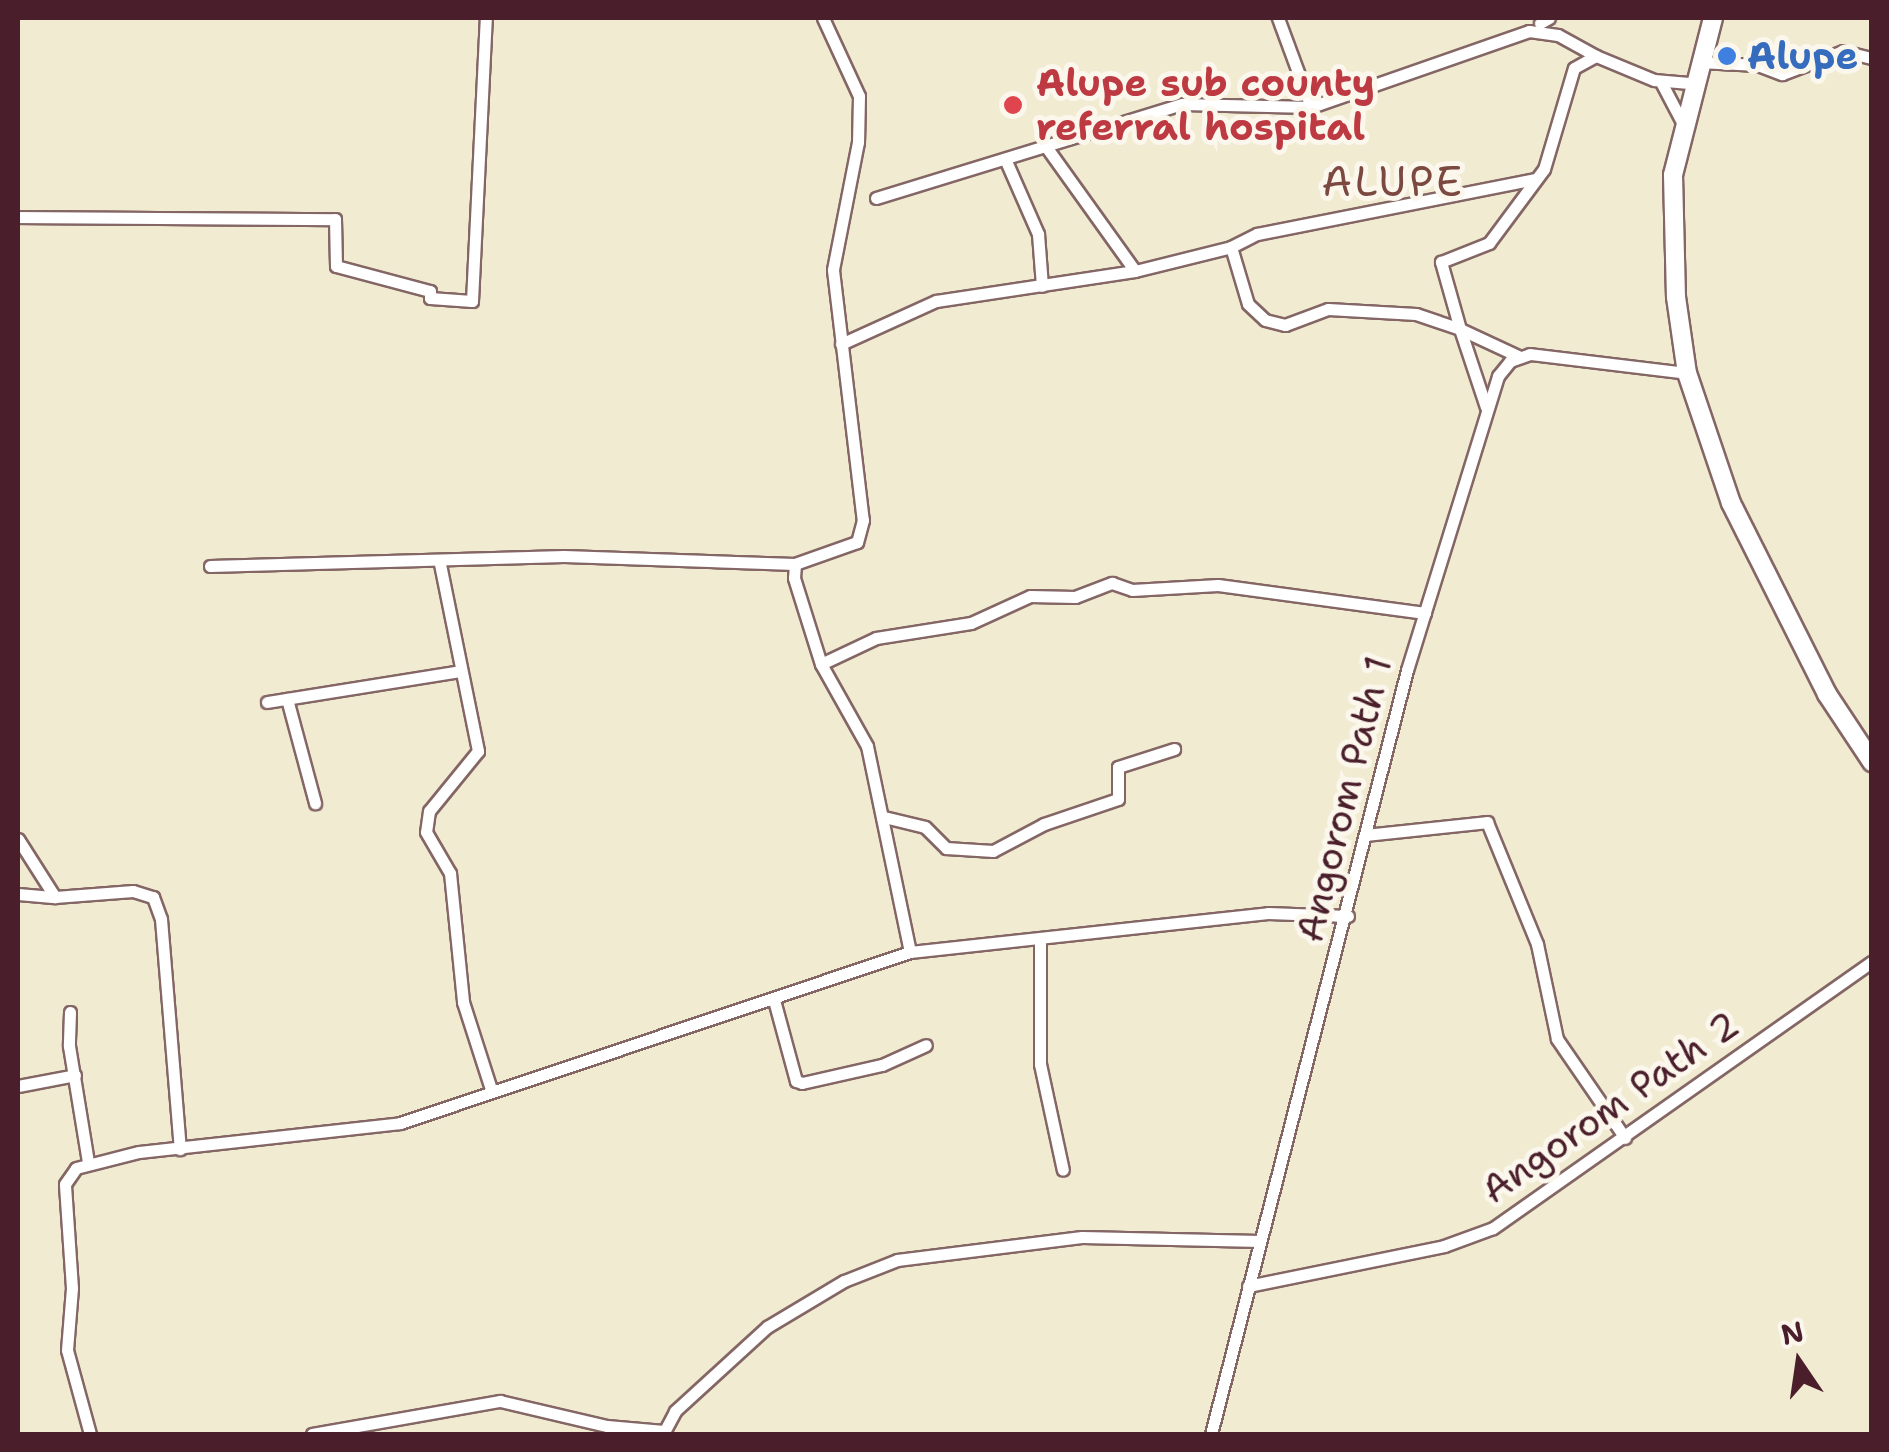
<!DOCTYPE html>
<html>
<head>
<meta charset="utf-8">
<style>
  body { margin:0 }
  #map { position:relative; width:1889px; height:1452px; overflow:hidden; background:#f1ebd2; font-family:"Shantell Sans",sans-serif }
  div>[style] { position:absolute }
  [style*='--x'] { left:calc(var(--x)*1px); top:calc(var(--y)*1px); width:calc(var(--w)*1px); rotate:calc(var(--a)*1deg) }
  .roads { filter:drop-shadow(2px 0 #846665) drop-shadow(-2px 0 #846665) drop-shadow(0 2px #846665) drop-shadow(0 -2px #846665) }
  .minor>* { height:11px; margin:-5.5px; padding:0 5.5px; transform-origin:5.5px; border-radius:5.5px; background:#fff }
  .highway>* { height:18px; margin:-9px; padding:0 9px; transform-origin:9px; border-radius:9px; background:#fff }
  .dots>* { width:28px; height:28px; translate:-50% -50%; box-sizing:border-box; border:5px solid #fbf7ec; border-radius:50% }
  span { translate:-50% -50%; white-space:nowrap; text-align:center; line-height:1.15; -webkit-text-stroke:10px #fbf7ec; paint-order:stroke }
  .shop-label { font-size:38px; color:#366cbe; font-weight:700 }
  .left { translate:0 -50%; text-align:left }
  .health-label { font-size:38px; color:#be3a42; font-weight:700 }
  .street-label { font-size:38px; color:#4a1f2b }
  .quarter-label { font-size:42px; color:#7b4940; letter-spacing:2.5px }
  .frame { position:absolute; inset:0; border:20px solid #4a1f2b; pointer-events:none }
  .north { position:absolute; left:1749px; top:1312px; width:100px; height:100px; -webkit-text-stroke:8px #fbf7ec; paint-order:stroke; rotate:347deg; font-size:28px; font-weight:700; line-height:40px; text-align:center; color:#4a1f2b }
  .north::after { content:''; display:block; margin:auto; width:35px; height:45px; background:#4a1f2b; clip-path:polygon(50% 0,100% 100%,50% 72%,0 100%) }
</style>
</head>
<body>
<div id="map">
  <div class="roads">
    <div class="minor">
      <div style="--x:823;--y:18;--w:86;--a:65.2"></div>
      <div style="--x:859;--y:96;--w:46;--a:91.2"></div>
      <div style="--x:858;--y:142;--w:130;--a:101.1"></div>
      <div style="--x:833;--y:270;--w:252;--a:83.2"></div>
      <div style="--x:863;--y:520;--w:23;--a:105"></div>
      <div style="--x:857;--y:542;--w:66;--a:160.5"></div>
      <div style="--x:795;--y:564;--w:14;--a:94"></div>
      <div style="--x:794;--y:578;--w:90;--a:72.6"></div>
      <div style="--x:821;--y:664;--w:94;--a:60.7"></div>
      <div style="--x:867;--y:746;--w:210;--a:78.2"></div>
      <div style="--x:910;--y:952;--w:360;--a:-6.2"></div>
      <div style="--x:1268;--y:913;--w:80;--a:2.1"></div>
      <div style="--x:1278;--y:18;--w:95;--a:69.7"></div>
      <div style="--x:1540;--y:23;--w:10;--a:-29"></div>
      <div style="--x:1699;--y:62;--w:59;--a:2.9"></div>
      <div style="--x:1758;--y:65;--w:26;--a:21"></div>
      <div style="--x:1782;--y:74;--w:65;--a:-20.7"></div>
      <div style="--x:1843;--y:51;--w:30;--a:14"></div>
      <div style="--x:1661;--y:82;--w:45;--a:62.3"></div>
      <div style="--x:1047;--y:148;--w:151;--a:54.4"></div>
      <div style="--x:1006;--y:161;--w:80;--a:66.3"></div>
      <div style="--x:1038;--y:234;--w:52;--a:85.6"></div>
      <div style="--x:876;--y:198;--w:320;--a:-17.1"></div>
      <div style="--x:1182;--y:104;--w:129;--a:1.3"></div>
      <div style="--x:1311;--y:107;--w:231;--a:-19.2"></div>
      <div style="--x:1529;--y:31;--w:29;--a:8"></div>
      <div style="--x:1558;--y:35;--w:43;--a:28.9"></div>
      <div style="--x:18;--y:217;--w:317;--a:0.4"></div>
      <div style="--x:335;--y:219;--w:47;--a:88.8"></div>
      <div style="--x:336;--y:266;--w:97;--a:14.9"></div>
      <div style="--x:430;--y:291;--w:7;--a:90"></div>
      <div style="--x:430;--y:298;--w:42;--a:4.1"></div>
      <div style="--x:472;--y:301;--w:283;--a:-87.2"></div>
      <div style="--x:1231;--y:247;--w:29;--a:-27"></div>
      <div style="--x:1257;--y:234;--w:284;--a:-11.2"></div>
      <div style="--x:841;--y:344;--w:104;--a:-24.4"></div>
      <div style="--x:936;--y:301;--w:201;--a:-8.6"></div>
      <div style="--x:1135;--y:271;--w:99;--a:-14"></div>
      <div style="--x:1231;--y:247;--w:59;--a:73.4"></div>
      <div style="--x:1248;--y:304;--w:23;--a:43"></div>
      <div style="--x:1265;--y:320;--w:21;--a:14"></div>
      <div style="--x:1285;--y:325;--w:46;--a:-20.4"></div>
      <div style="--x:1328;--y:309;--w:88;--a:3.3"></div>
      <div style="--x:1416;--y:314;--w:46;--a:18.8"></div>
      <div style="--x:1460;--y:329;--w:82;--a:71.6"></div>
      <div style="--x:1518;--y:356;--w:64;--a:-155"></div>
      <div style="--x:1460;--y:329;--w:70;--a:-105.8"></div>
      <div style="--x:1441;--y:262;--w:52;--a:-21.6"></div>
      <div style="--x:1489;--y:243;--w:92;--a:-53.4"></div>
      <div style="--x:1544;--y:169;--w:105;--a:-73.5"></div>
      <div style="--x:1574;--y:68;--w:25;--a:-29"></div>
      <div style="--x:1596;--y:56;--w:63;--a:22.5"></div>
      <div style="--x:1654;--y:80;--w:38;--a:5"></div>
      <div style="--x:440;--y:564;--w:191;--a:78.5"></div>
      <div style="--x:478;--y:751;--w:77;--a:129.2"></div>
      <div style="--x:429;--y:811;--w:21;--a:98"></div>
      <div style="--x:426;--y:832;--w:48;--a:59.7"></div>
      <div style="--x:450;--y:873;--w:130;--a:84.2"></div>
      <div style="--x:463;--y:1002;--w:91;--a:72.2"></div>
      <div style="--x:210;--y:566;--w:354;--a:-1.6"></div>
      <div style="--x:564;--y:556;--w:231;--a:2"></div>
      <div style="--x:821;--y:664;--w:61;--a:-25.3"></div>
      <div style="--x:876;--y:638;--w:96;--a:-9"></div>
      <div style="--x:971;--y:623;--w:65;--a:-24.6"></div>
      <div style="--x:1030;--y:596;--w:45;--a:1.3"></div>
      <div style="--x:1075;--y:597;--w:40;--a:-21"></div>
      <div style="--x:1112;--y:583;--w:21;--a:19"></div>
      <div style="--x:1132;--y:590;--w:86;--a:-3.3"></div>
      <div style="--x:1218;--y:585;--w:209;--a:7.7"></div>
      <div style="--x:287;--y:699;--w:108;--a:74.9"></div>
      <div style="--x:267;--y:702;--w:196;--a:-9.1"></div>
      <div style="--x:884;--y:817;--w:42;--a:13.7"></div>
      <div style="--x:925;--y:827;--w:30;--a:45"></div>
      <div style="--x:946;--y:848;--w:47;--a:3.7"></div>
      <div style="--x:993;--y:851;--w:58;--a:-27.9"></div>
      <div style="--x:1044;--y:824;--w:78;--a:-18.7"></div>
      <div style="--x:1118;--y:799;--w:32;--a:-90"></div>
      <div style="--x:1118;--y:767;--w:59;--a:-17.8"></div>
      <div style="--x:1366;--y:835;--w:122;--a:-6.1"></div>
      <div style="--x:1487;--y:822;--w:132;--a:67.7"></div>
      <div style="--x:1537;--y:944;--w:97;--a:78.1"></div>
      <div style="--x:1557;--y:1039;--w:120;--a:55.5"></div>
      <div style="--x:18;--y:839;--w:69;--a:57.5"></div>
      <div style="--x:55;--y:897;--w:78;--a:-4.4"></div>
      <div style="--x:133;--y:891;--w:21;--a:17"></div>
      <div style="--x:153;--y:897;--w:23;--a:70"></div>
      <div style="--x:161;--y:919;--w:231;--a:85.3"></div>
      <div style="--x:18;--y:894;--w:37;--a:5"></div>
      <div style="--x:1040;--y:943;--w:121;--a:90"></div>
      <div style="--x:1040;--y:1064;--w:108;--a:77.8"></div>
      <div style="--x:774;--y:1000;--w:84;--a:74.8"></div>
      <div style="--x:796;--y:1081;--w:6;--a:18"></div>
      <div style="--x:802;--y:1083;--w:82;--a:-12.7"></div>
      <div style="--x:882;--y:1065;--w:48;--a:-24.4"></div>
      <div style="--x:70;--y:1012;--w:34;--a:92"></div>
      <div style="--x:69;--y:1046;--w:118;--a:80.7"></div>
      <div style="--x:18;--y:1086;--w:58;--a:-10.9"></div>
      <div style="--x:1248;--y:1286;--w:200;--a:-11.5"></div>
      <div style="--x:1444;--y:1246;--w:52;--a:-20.2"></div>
      <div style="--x:1493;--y:1228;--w:463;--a:-35.1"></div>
      <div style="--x:90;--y:1434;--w:87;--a:-105.3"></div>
      <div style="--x:67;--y:1350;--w:62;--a:-85.4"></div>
      <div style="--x:72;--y:1288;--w:104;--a:-93.9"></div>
      <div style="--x:65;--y:1184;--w:19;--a:-55"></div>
      <div style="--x:76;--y:1168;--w:65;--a:-14.3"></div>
      <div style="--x:139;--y:1152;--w:263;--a:-6.3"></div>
      <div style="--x:400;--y:1123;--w:538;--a:-18.54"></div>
      <div style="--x:312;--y:1434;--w:191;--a:-10"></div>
      <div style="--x:500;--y:1401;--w:110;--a:13.2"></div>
      <div style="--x:607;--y:1426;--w:57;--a:5"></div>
      <div style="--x:663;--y:1434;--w:26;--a:-62"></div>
      <div style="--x:675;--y:1411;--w:125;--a:-42.4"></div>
      <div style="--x:767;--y:1327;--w:90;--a:-30.9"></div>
      <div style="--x:844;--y:1281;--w:57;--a:-21.6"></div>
      <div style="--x:897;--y:1260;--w:186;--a:-7.1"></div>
      <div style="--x:1082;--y:1237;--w:178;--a:1.3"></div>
      <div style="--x:1211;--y:1434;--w:789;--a:-75.61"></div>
      <div style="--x:1407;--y:670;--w:308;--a:-72.8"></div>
      <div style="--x:1498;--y:376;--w:19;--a:-51"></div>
      <div style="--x:1510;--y:361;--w:21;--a:-19"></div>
      <div style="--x:1530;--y:354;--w:158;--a:6.9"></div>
    </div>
    <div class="highway">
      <div style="--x:1713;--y:18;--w:162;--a:104.3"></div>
      <div style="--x:1673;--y:175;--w:122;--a:88.6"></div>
      <div style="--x:1676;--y:297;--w:77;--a:81.8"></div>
      <div style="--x:1687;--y:373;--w:137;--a:71.3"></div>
      <div style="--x:1731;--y:503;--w:214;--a:63.3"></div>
      <div style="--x:1827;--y:694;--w:82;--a:56.5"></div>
    </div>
  </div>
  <div class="dots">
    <div style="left:1727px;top:56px;background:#3f7fe0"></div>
    <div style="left:1013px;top:105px;background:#e0444e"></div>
  </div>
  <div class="shop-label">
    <span class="left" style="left:1747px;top:56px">Alupe</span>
  </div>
  <div class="health-label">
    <span class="left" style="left:1036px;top:105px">Alupe sub county<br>referral hospital</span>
  </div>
  <div class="street-label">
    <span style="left:1344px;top:799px;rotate:-76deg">Angorom Path 1</span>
    <span style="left:1610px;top:1107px;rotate:-35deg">Angorom Path 2</span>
  </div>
  <div class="quarter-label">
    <span style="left:1393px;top:181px">ALUPE</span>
  </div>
  <div class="frame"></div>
  <div class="north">N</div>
</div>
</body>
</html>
